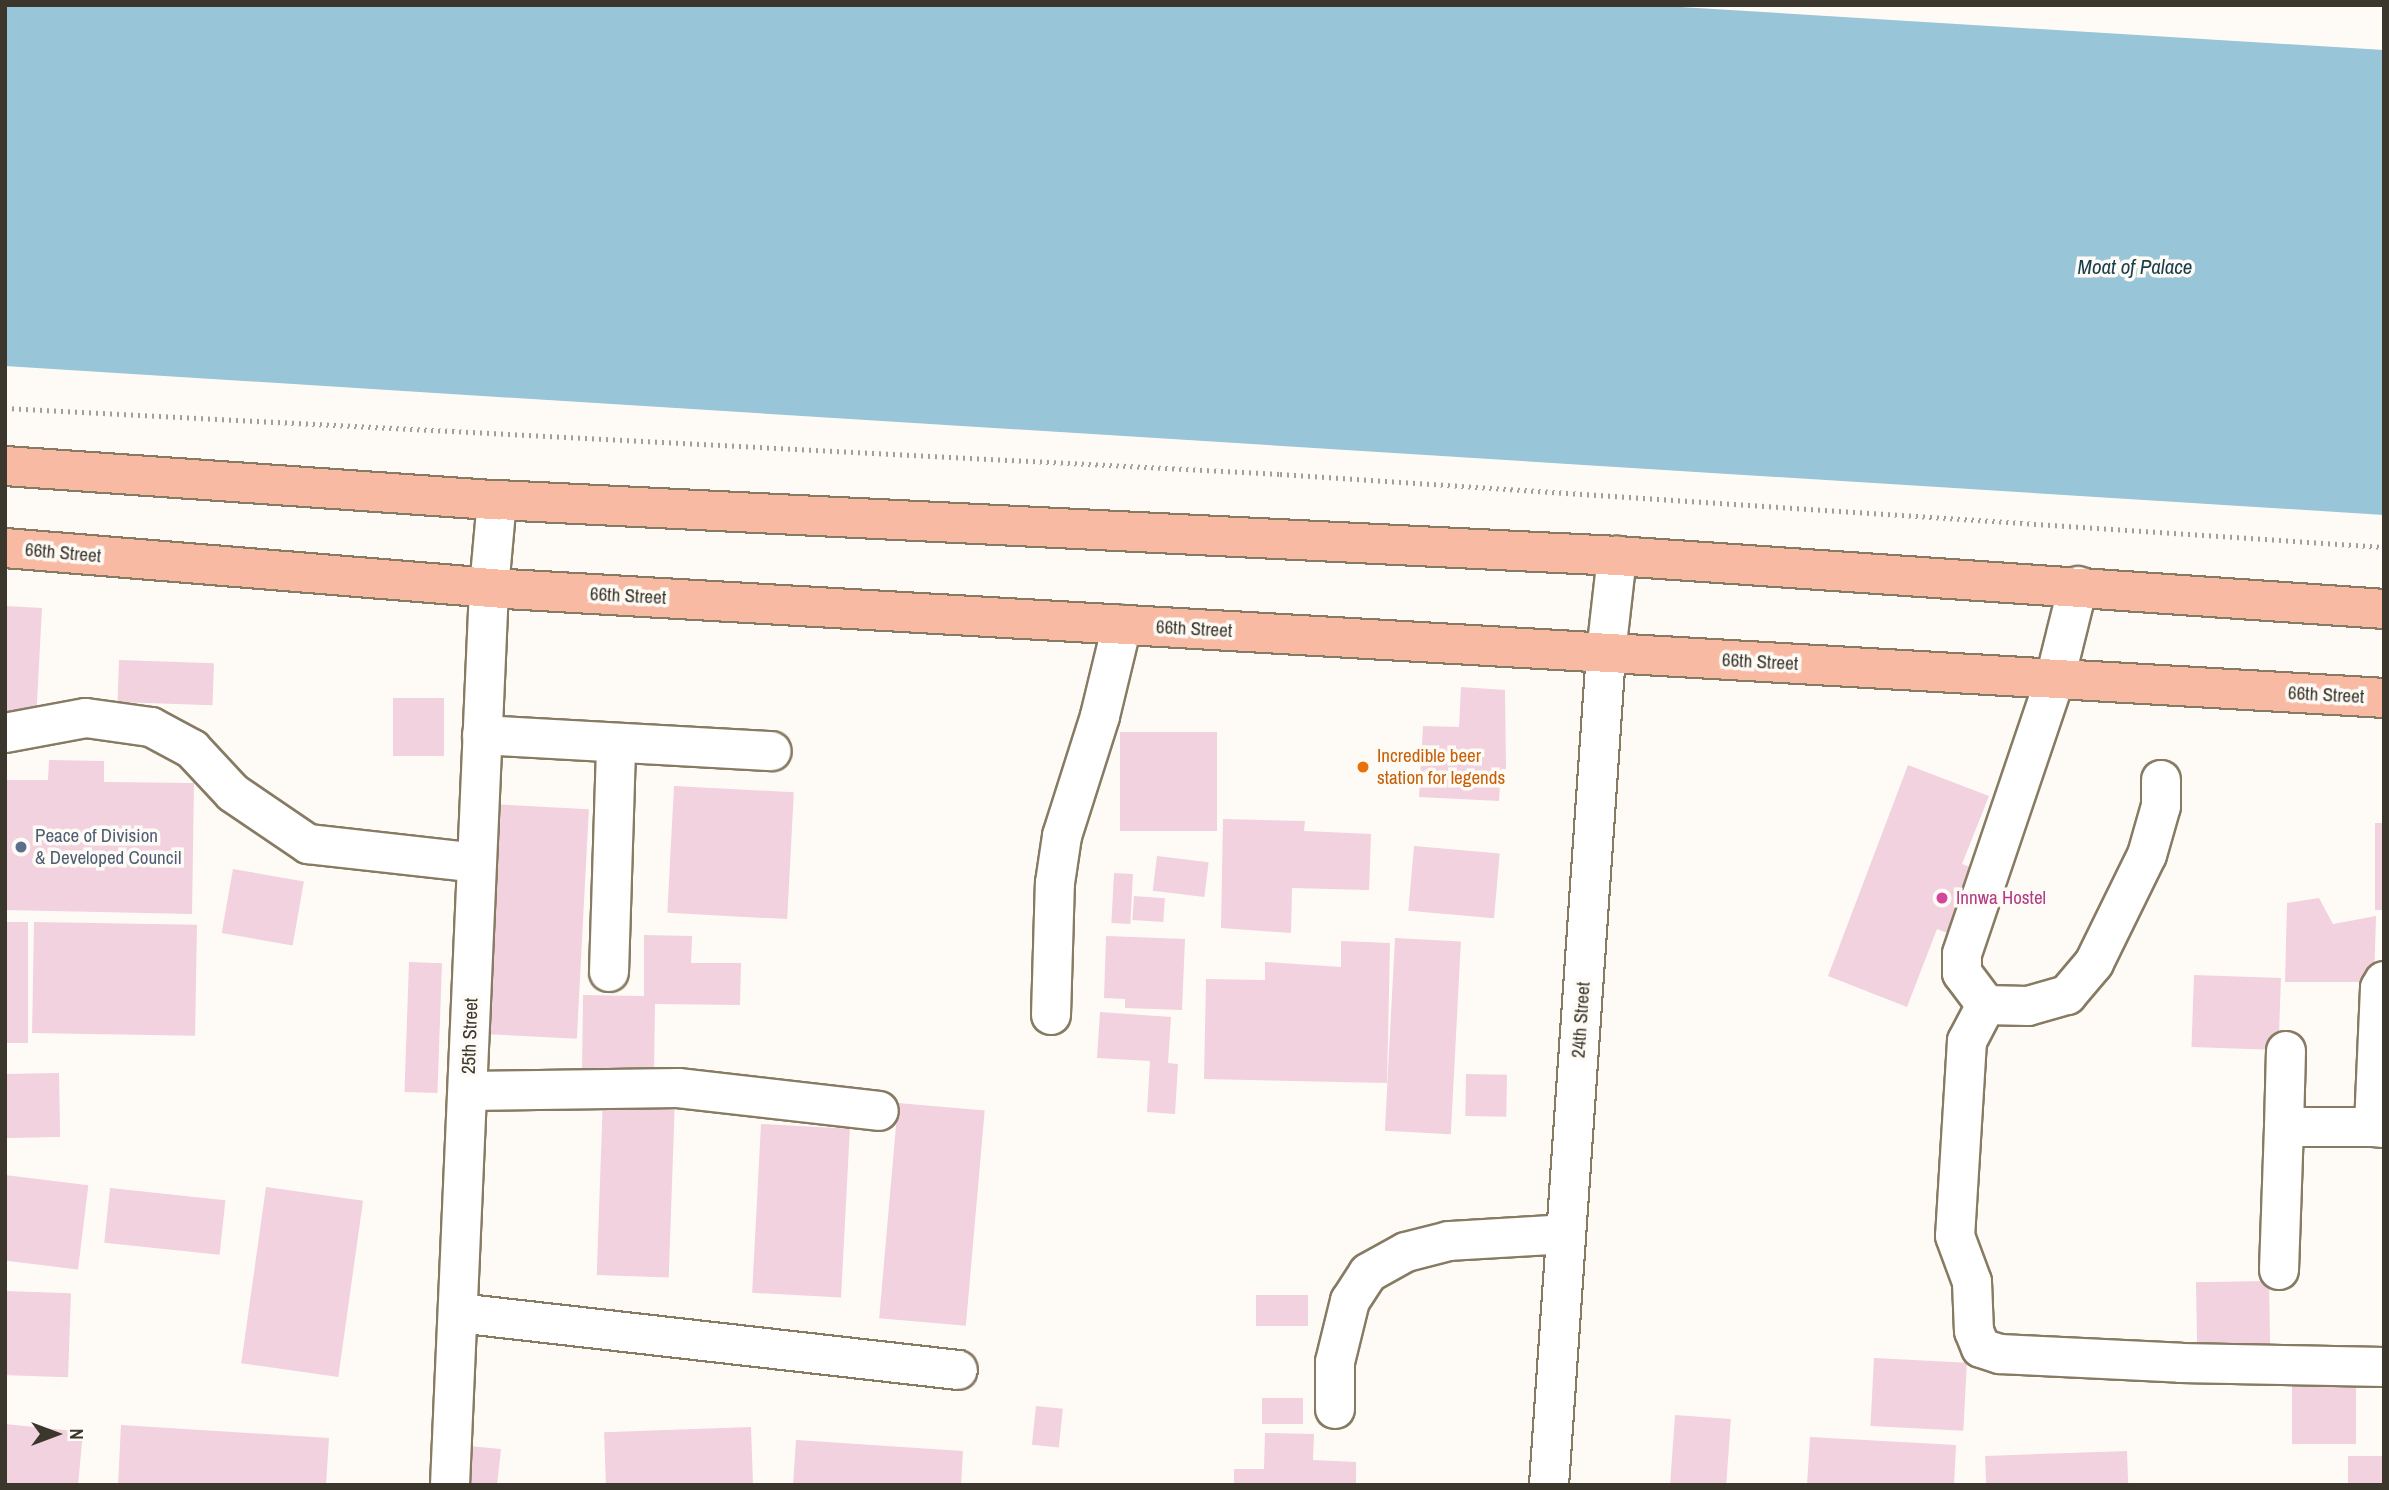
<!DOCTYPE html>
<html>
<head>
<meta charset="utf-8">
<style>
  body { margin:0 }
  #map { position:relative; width:2389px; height:1490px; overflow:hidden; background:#fefbf6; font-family:"Archivo Narrow",sans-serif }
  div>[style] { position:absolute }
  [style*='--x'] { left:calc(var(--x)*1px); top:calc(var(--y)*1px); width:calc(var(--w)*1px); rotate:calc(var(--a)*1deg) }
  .water>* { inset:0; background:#98c5d8 }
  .building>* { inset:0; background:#f1d2de; transform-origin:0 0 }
  .path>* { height:4.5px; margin-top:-2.25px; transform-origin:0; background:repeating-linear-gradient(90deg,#a39f97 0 2px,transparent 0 7px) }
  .roads { filter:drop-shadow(2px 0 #877b63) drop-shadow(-2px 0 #877b63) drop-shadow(0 2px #877b63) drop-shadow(0 -2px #877b63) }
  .minor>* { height:38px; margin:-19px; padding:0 19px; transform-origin:19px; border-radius:19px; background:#fff }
  .major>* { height:38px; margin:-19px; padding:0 19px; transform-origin:19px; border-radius:19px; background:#f8baa3 }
  .dots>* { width:19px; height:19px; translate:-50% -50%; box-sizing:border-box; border:4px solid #fefbf6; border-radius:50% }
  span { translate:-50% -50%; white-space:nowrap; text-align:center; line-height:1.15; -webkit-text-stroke:7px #fefbf6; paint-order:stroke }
  .street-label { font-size:19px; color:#3c372c }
  .food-label { font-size:19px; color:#c56008 }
  .left { translate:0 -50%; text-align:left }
  .service-label { font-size:19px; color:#4e5e75 }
  .hotel-label { font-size:19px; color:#b23c85 }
  .water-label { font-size:21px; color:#163e4c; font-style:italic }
  .frame { position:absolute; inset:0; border:7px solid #3c372c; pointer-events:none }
  .north { position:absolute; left:21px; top:1399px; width:70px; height:70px; -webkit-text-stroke:5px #fefbf6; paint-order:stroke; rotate:90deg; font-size:19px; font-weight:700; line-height:28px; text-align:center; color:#3c372c }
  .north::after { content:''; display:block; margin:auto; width:24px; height:32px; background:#3c372c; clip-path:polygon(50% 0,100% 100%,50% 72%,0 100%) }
</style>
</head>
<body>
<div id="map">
  <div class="water">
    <div style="clip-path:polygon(5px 5px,1647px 5px,2384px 50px,2384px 515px,5px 366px)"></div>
  </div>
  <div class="building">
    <div style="clip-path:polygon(5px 606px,42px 608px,36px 721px,5px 719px)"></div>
    <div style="left:119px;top:660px;width:95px;height:42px;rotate:2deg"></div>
    <div style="clip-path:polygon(1461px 687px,1505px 690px,1506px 769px,1501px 769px,1499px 801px,1419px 797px,1423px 726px,1459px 727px)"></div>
    <div style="left:393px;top:698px;width:51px;height:58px"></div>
    <div style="left:1120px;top:732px;width:97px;height:99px"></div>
    <div style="clip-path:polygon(49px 760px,104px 761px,104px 782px,194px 783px,192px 914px,5px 910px,5px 780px,48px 780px)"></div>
    <div style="clip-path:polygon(1908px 765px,1989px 796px,1962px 864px,1999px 877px,1973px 943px,1937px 929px,1907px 1007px,1828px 976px)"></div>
    <div style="left:674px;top:786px;width:120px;height:127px;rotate:3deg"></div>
    <div style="left:490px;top:804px;width:99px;height:230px;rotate:3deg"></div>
    <div style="clip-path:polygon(1223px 819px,1305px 821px,1304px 831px,1371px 834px,1369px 890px,1292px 888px,1291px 933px,1221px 928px)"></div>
    <div style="left:2375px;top:823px;width:9px;height:87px"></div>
    <div style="left:1414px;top:846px;width:86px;height:65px;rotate:5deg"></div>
    <div style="left:1157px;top:856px;width:52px;height:35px;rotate:7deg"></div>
    <div style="left:233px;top:869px;width:72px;height:65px;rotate:10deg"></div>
    <div style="left:1114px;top:873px;width:19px;height:50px;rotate:3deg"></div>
    <div style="left:1134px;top:896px;width:31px;height:24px;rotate:4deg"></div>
    <div style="clip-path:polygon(2319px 898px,2333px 924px,2376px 916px,2374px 982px,2285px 982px,2287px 903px)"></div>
    <div style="left:5px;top:922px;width:23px;height:121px"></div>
    <div style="left:34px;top:922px;width:163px;height:111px;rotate:1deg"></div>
    <div style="clip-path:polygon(644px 935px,692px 936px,691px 963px,741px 963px,740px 1005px,655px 1004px,654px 1074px,582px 1073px,583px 995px,644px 996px)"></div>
    <div style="clip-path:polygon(1106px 936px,1185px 939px,1182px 1010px,1125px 1008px,1125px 999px,1104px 998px)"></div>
    <div style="left:1395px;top:938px;width:66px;height:193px;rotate:3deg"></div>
    <div style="clip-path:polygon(1341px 941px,1390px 943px,1387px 1083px,1204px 1079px,1206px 979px,1265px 980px,1265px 962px,1341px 967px)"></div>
    <div style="left:409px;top:962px;width:33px;height:130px;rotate:2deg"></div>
    <div style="left:2194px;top:975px;width:87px;height:72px;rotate:2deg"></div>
    <div style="clip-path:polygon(1100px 1012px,1171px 1017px,1168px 1063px,1178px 1064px,1175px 1114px,1147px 1112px,1150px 1061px,1097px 1058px)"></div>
    <div style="left:59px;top:1073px;width:64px;height:54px;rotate:89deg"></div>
    <div style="left:1466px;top:1074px;width:41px;height:42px;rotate:1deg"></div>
    <div style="left:603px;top:1096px;width:72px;height:179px;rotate:2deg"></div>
    <div style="left:898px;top:1103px;width:87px;height:216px;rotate:5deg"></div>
    <div style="left:761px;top:1124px;width:89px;height:169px;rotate:3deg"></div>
    <div style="left:5px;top:1175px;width:84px;height:85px;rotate:7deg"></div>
    <div style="left:266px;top:1187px;width:98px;height:178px;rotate:8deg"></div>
    <div style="left:110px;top:1188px;width:116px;height:55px;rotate:6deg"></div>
    <div style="left:2269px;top:1281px;width:80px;height:73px;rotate:89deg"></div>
    <div style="left:5px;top:1291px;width:66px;height:84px;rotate:2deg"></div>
    <div style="left:1256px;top:1295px;width:52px;height:31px"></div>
    <div style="left:1874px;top:1358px;width:93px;height:68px;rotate:3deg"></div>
    <div style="left:2292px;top:1370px;width:64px;height:74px"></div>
    <div style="left:1262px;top:1398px;width:41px;height:26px"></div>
    <div style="left:1036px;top:1406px;width:27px;height:39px;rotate:6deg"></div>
    <div style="left:1675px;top:1415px;width:56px;height:70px;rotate:4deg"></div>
    <div style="clip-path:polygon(5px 1424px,83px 1432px,78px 1485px,5px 1485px)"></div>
    <div style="clip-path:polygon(121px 1425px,329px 1438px,326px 1485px,118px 1485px)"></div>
    <div style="left:751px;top:1427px;width:58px;height:147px;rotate:88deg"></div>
    <div style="clip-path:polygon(1265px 1433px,1314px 1434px,1313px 1460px,1356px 1462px,1356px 1485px,1234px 1485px,1234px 1469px,1264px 1469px)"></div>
    <div style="clip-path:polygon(1810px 1437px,1956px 1445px,1954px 1485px,1807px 1485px)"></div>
    <div style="clip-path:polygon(796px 1440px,963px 1451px,961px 1485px,793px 1485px)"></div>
    <div style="clip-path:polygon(458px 1445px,501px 1449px,497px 1485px,468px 1485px)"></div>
    <div style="left:2127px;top:1451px;width:34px;height:142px;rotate:88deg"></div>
    <div style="left:2348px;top:1456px;width:36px;height:29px"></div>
  </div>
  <div class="path">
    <div style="--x:5;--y:408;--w:1277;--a:2.96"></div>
    <div style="--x:1280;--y:474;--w:1106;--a:3.78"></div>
  </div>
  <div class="roads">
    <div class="minor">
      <div style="--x:2078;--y:586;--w:96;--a:103.9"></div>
      <div style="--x:2055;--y:679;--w:290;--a:108.7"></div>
      <div style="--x:1962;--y:954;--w:19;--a:90"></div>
      <div style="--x:1962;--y:973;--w:40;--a:53"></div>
      <div style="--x:1986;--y:1005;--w:42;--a:1.4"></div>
      <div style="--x:2028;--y:1006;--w:41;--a:-15.8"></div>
      <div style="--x:2067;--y:995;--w:42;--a:-49.8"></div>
      <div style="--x:2094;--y:963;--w:120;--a:-63.9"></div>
      <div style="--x:2147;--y:855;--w:51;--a:-74.1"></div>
      <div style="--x:2161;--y:806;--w:26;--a:-90"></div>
      <div style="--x:5;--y:733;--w:82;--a:-10.5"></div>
      <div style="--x:86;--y:718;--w:66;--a:7.9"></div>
      <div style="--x:151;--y:727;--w:47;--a:28.2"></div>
      <div style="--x:192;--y:749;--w:60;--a:47"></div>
      <div style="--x:233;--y:793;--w:91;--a:34.2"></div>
      <div style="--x:308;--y:844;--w:170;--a:6.4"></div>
      <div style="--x:482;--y:735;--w:290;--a:3.2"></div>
      <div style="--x:609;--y:972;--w:228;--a:-88.2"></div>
      <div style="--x:2384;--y:981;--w:8;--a:120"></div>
      <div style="--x:2380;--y:988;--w:139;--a:92.5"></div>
      <div style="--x:2374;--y:1127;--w:10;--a:6"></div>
      <div style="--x:1986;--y:1005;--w:41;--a:117.8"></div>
      <div style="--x:1967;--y:1041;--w:195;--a:93.5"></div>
      <div style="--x:1955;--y:1236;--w:49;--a:69.7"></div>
      <div style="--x:1972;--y:1282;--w:49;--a:87.7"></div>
      <div style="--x:1974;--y:1331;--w:18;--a:68"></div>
      <div style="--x:1981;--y:1348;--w:20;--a:18"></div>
      <div style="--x:2000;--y:1354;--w:181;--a:2.8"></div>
      <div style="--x:2181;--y:1363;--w:203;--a:1.1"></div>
      <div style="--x:1051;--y:1015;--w:132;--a:-88.3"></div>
      <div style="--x:1055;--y:883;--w:48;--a:-81.5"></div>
      <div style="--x:1062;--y:836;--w:126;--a:-72.4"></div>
      <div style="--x:1100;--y:716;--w:94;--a:-76.4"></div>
      <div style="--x:468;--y:1091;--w:210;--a:-0.8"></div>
      <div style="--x:678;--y:1088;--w:202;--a:6.5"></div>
      <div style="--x:2284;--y:1127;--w:76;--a:-88.5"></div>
      <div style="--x:2279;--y:1270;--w:143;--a:-88"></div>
      <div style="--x:2284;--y:1127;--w:90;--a:0"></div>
      <div style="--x:458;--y:1313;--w:503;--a:6.5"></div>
      <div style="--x:1335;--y:1409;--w:47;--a:-90"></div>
      <div style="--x:1335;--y:1362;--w:63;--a:-76.2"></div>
      <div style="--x:1350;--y:1301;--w:33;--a:-57"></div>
      <div style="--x:1368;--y:1273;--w:43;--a:-28.9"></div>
      <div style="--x:1406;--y:1252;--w:44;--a:-14.3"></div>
      <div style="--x:1449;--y:1241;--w:117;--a:-3.4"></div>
      <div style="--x:450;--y:1485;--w:898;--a:-87.51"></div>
      <div style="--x:489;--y:588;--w:88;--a:-84.8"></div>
      <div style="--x:1549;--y:1485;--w:834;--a:-86.08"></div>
      <div style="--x:1606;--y:653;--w:98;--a:-83.5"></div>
    </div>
    <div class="major">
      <div style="--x:5;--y:466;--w:493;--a:4"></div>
      <div style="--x:497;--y:500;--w:1121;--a:2.86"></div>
      <div style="--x:1617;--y:556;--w:769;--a:3.95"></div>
      <div style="--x:5;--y:548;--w:486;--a:4.7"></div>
      <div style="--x:489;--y:588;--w:1898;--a:3.32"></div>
    </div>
  </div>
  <div class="dots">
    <div style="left:1363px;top:767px;background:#e8710a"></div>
    <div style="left:21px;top:847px;background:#5c6f8a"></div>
    <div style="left:1942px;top:898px;background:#d1479c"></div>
  </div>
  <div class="street-label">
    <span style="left:63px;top:553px;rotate:5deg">66th Street</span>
    <span style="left:628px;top:596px;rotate:3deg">66th Street</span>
    <span style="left:1194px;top:629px;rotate:3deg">66th Street</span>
    <span style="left:1760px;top:662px;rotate:3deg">66th Street</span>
    <span style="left:2326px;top:695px;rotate:3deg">66th Street</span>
    <span style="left:1581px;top:1020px;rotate:-86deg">24th Street</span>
    <span style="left:470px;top:1036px;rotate:-88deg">25th Street</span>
  </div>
  <div class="food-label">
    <span class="left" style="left:1377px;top:767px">Incredible beer<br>station for legends</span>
  </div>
  <div class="service-label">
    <span class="left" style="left:35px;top:847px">Peace of Division<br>&amp; Developed Council</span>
  </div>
  <div class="hotel-label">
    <span class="left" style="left:1956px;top:898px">Innwa Hostel</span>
  </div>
  <div class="water-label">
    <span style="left:2135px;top:267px">Moat of Palace</span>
  </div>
  <div class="frame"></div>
  <div class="north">N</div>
</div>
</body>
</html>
